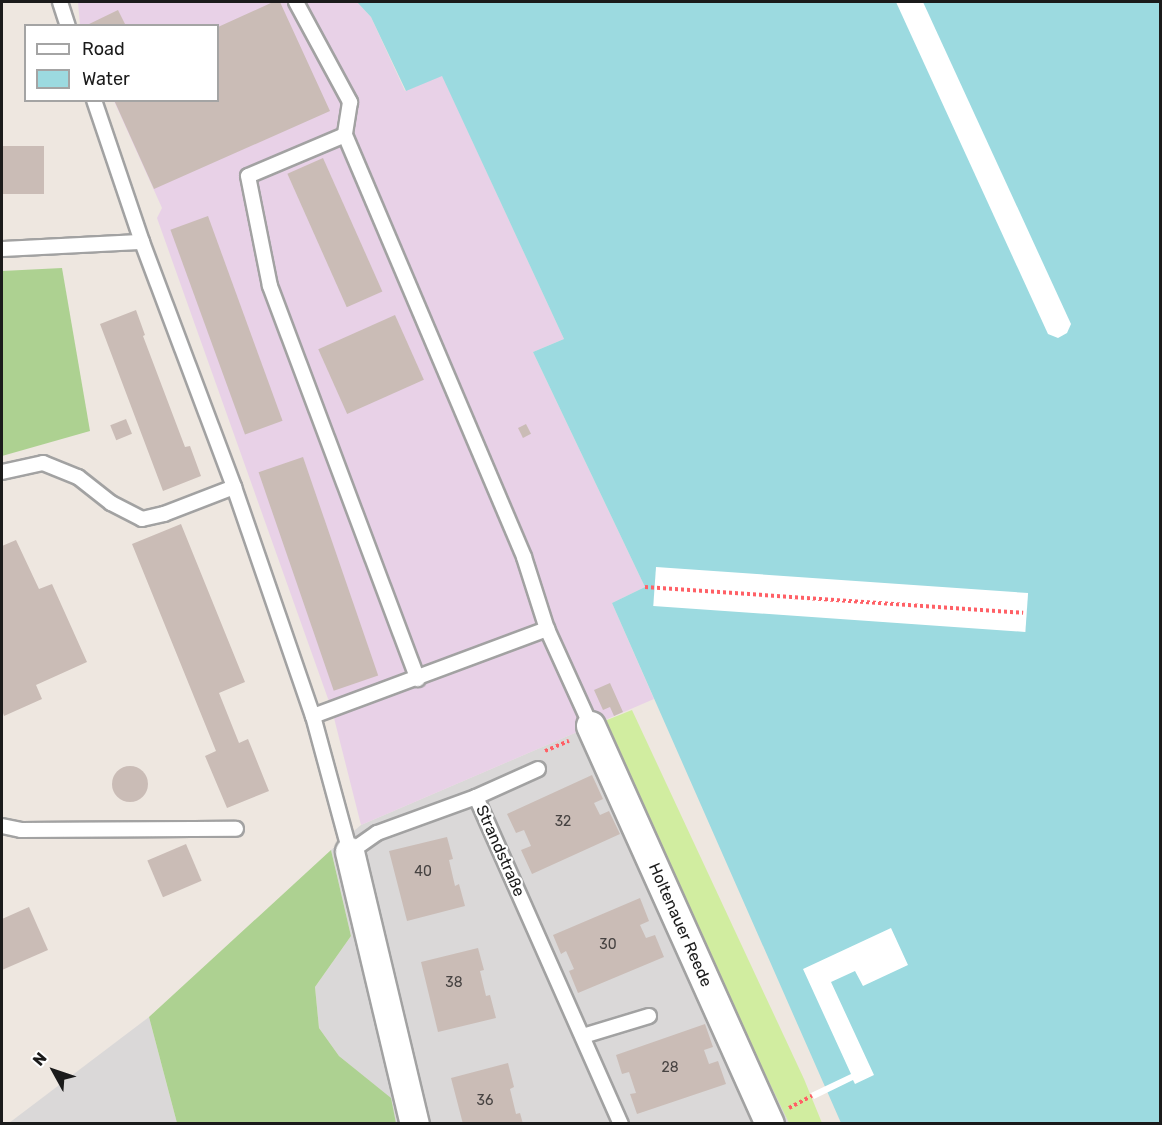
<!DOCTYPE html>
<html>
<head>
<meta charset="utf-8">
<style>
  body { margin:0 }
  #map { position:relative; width:1162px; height:1125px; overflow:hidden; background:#eee7e0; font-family:Rubik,sans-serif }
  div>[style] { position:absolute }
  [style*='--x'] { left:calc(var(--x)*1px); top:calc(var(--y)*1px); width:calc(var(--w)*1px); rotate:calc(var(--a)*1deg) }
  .residential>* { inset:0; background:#dad8d8 }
  .industrial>* { inset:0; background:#e8d1e7 }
  .grass>* { inset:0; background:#d1eda0 }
  .forest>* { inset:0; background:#add191 }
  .water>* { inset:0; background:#9cdae0 }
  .pier>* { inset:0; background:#fff; transform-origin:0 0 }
  .building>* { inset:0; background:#cabcb6; transform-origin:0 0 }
  .round { border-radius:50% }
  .path>* { height:4px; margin-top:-2px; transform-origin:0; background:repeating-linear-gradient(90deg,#ff6066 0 3px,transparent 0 6px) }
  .roads { filter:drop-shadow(2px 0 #a2a2a2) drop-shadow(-2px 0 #a2a2a2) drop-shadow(0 2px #a2a2a2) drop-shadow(0 -2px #a2a2a2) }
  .service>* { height:14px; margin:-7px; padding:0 7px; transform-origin:7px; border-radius:7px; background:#fff }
  .minor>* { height:28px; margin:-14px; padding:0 14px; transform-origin:14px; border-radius:14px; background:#fff }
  span { translate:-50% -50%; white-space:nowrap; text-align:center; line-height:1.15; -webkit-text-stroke:4.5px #fff; paint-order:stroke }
  .number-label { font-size:14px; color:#474342 }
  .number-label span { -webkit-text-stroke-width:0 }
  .street-label { font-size:16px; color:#1b1b1b }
  .frame { position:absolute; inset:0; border:3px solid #1b1b1b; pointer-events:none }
  .legend { position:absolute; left:24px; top:24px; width:195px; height:78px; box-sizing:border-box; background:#fff; border:2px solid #a4a4a4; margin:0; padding:8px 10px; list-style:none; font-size:18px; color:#1b1b1b }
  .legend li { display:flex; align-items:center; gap:12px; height:30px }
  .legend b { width:30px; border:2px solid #a4a4a4 }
  .north { position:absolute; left:24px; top:1041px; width:60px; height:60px; -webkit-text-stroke:4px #fff; paint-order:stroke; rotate:310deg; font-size:16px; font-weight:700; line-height:24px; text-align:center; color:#1b1b1b }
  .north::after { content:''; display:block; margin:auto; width:21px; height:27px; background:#1b1b1b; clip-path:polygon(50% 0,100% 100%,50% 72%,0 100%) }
</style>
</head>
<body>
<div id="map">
  <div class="residential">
    <div style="clip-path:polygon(591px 726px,768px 1076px,789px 1123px,396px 1123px,390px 1098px,339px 1056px,319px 1028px,315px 987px,351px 936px,331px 850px,361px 825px)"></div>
    <div style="clip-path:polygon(149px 1017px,177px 1123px,9px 1123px)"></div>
  </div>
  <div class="industrial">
    <div style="clip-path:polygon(78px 2px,357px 2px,371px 17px,405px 91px,442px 75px,564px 339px,533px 352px,645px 587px,612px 603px,654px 699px,361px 825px,332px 710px,157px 218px,162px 208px,114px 101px,218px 100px,218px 26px,80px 25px)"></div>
  </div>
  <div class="grass">
    <div style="clip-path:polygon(632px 710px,804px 1079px,822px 1123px,789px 1123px,725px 991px,602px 722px)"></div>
  </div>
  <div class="forest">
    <div style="clip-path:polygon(62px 268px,90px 431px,2px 456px,2px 271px)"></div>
    <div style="clip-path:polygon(331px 850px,351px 936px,315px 987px,319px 1028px,339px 1056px,391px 1098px,396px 1123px,177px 1123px,149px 1017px)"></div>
  </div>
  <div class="water">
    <div style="clip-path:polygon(357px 2px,1160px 2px,1160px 1123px,841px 1123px,612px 603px,645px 587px,533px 352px,564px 339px,442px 76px,406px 91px,371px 17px)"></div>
  </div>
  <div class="pier">
    <div style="clip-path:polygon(896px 2px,923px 2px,1071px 324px,1067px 333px,1058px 338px,1048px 334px)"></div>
    <div style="left:656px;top:567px;width:373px;height:39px;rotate:4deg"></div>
    <div style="clip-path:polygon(891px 928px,908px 965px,863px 986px,855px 971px,831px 982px,874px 1075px,855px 1084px,853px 1080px,814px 1099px,811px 1093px,851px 1074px,803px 969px)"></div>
  </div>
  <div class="building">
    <div style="clip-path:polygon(273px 2px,280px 2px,330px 111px,154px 189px,114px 100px,218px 100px,218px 27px)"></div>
    <div style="clip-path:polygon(118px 10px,126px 26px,85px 26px)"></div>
    <div style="left:44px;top:146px;width:48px;height:42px;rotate:90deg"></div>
    <div style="left:323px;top:158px;width:146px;height:39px;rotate:66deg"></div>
    <div style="left:208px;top:216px;width:218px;height:40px;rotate:70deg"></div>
    <div style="clip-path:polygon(136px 310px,145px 335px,143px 336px,185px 447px,190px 446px,201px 476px,163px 491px,100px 324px)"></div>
    <div style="left:395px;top:315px;width:71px;height:84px;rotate:66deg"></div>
    <div style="left:126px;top:419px;width:16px;height:17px;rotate:68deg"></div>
    <div style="left:526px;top:424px;width:11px;height:9px;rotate:63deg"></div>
    <div style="left:303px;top:457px;width:231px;height:47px;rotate:71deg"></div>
    <div style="clip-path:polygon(181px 524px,245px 682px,219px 693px,239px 743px,248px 739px,269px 791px,227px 808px,205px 756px,216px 751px,132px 544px)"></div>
    <div style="clip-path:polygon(16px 540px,39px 589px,52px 584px,87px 662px,36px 685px,42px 699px,4px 716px,2px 710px,2px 546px)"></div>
    <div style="clip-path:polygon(610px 683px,623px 712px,614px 716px,610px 707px,603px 710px,594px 690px)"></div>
    <div class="round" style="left:112px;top:766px;width:36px;height:36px"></div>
    <div style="clip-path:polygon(592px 775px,603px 799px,594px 803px,600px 815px,609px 811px,620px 834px,532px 874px,521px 850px,531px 846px,524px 830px,516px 833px,507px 814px)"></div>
    <div style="clip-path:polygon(447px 837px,453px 859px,449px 860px,455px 886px,459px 884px,465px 906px,407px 921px,389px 851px)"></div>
    <div style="left:186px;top:844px;width:40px;height:42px;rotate:67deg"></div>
    <div style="clip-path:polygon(640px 898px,649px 921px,640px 925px,646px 938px,655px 935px,664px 957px,578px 993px,569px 971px,574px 969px,566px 951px,561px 954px,553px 935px)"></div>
    <div style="clip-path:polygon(29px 907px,48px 950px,2px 970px,2px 919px)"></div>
    <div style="clip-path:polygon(478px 948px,484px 970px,480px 971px,486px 996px,490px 995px,496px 1018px,438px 1032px,421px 962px)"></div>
    <div style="clip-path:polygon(705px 1024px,713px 1047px,704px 1050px,709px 1064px,718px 1061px,726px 1084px,637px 1114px,630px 1094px,636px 1093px,629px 1072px,622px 1074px,616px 1055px)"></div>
    <div style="clip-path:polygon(508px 1063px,514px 1087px,510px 1089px,516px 1114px,520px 1113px,523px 1124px,463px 1124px,451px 1078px)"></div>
  </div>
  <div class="path">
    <div style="--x:645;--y:587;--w:379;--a:3.9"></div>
    <div style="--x:545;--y:751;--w:26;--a:-23"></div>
    <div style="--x:789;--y:1108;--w:26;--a:-28"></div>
  </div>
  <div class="roads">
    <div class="service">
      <div style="--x:60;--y:2;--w:25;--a:72"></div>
      <div style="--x:296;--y:2;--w:114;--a:61.6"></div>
      <div style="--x:350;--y:102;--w:33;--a:99"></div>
      <div style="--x:345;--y:135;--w:458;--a:67"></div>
      <div style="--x:524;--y:557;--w:76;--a:72.3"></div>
      <div style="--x:547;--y:629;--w:107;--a:65.6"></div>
      <div style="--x:94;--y:100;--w:150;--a:71.3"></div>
      <div style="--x:142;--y:242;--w:262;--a:69.4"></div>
      <div style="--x:234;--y:487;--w:242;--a:71"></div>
      <div style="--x:313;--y:716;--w:141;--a:74.8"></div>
      <div style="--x:350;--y:852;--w:33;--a:-35"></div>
      <div style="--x:377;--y:833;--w:105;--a:-20"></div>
      <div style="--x:476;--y:797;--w:358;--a:66.1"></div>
      <div style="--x:345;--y:135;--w:105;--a:157.1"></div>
      <div style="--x:248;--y:176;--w:112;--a:78.7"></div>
      <div style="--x:270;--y:286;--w:420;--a:69.4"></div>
      <div style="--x:2;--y:249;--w:140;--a:-2.9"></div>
      <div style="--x:2;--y:472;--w:42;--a:-12.4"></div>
      <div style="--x:43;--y:463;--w:38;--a:22"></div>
      <div style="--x:78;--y:477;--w:42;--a:38.2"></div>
      <div style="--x:111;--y:503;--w:35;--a:27"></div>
      <div style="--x:142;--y:519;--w:23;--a:-13"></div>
      <div style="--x:164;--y:514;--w:75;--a:-21.1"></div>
      <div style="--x:313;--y:716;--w:250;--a:-20.4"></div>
      <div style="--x:476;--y:797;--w:68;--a:-24.3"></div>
      <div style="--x:2;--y:826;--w:19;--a:12"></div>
      <div style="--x:21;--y:830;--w:215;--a:-0.3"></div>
      <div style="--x:583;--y:1036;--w:69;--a:-16.9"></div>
    </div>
    <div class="minor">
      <div style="--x:591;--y:726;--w:436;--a:65.8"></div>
      <div style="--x:350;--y:852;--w:280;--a:76.6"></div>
    </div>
  </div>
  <div class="number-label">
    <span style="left:563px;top:822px">32</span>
    <span style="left:423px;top:872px">40</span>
    <span style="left:608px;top:945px">30</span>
    <span style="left:454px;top:983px">38</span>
    <span style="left:670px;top:1068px">28</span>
    <span style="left:485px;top:1101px">36</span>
  </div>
  <div class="street-label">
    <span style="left:500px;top:851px;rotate:66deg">Strandstraße</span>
    <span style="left:680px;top:925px;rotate:66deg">Holtenauer Reede</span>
  </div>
  <div class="frame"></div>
  <ul class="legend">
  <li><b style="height:8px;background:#fff"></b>Road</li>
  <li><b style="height:16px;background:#9cdae0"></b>Water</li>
  </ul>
  <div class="north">N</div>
</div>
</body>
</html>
